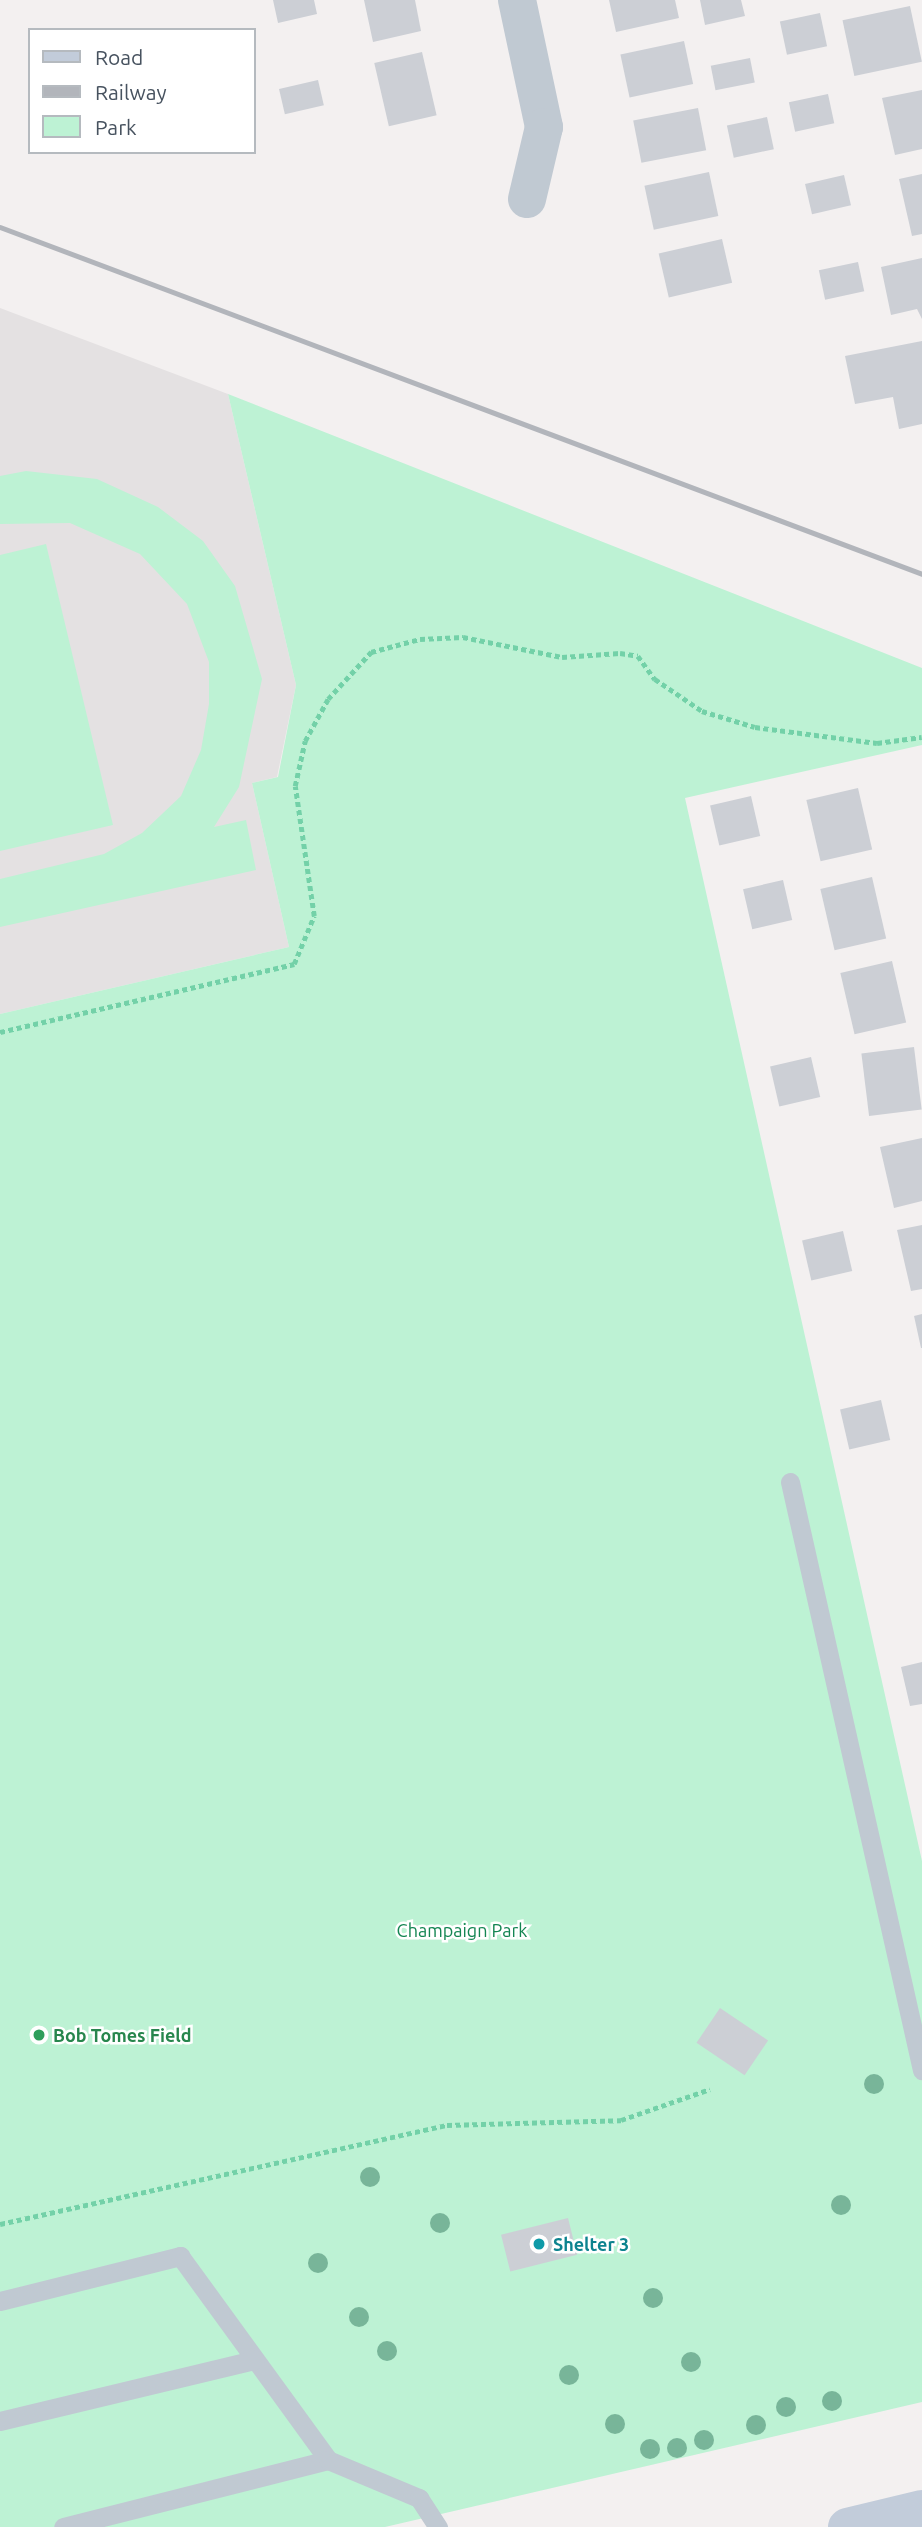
<!DOCTYPE html>
<html>
<head>
<meta charset="utf-8">
<style>
  body { margin:0 }
  #map { position:relative; width:922px; height:2527px; overflow:hidden; background:#f3f0f0; font-family:Ubuntu,sans-serif }
  div>[style] { position:absolute }
  [style*='--x'] { left:calc(var(--x)*1px); top:calc(var(--y)*1px); width:calc(var(--w)*1px); rotate:calc(var(--a)*1deg) }
  .education>* { inset:0; background:#e4e1e2 }
  .green>* { inset:0; background:#bdf2d4 }
  .building>* { inset:0; background:#cccfd5; transform-origin:0 0 }
  .path>* { height:4.5px; margin-top:-2.25px; transform-origin:0; background:repeating-linear-gradient(90deg,#73d1a8 0 5px,transparent 0 8.5px) }
  .service>* { height:19px; margin:-9.5px; padding:0 9.5px; transform-origin:9.5px; border-radius:9.5px; background:#c0c9d2 }
  .minor>* { height:38px; margin:-19px; padding:0 19px; transform-origin:19px; border-radius:19px; background:#c0c9d2 }
  .secondary>* { height:38px; margin:-19px; padding:0 19px; transform-origin:19px; border-radius:19px; background:#c2ccda }
  .rail>* { height:5px; margin:-2.5px; padding:0 2.5px; transform-origin:2.5px; border-radius:2.5px; background:#b2b5bb }
  .trees>* { width:20px; height:20px; margin:-10px; border-radius:50%; background:#78b599 }
  .dots>* { width:19px; height:19px; translate:-50% -50%; box-sizing:border-box; border:4px solid #fff; border-radius:50% }
  span { translate:-50% -50%; white-space:nowrap; text-align:center; line-height:1.15; -webkit-text-stroke:5px #fff; paint-order:stroke }
  .park-label { font-size:18px; color:#138552 }
  .leisure-label { font-size:18px; color:#27864d; font-weight:700 }
  .left { translate:0 -50%; text-align:left }
  .culture-label { font-size:18px; color:#0d838f; font-weight:700 }
  .legend { position:absolute; left:28px; top:28px; width:228px; height:126px; box-sizing:border-box; background:#fff; border:2px solid #b5babf; margin:0; padding:9px 12px; list-style:none; font-size:21px; color:#47525f }
  .legend li { display:flex; align-items:center; gap:14px; height:35px }
  .legend b { width:35px; border:2px solid #b5babf }
</style>
</head>
<body>
<div id="map">
  <div class="education">
    <div style="clip-path:polygon(0 308px,228px 394px,296px 685px,277px 777px,252px 783px,289px 947px,0 1014px)"></div>
  </div>
  <div class="green">
    <div style="clip-path:polygon(228px 394px,922px 668px,922px 745px,685px 798px,922px 1861px,922px 2402px,385px 2527px,0 2527px,0 1014px,289px 947px,252px 783px,278px 777px,296px 685px)"></div>
    <div style="clip-path:polygon(26px 471px,97px 479px,158px 507px,203px 541px,235px 586px,262px 679px,239px 787px,214px 827px,246px 820px,256px 870px,0 927px,0 879px,104px 854px,142px 833px,181px 796px,201px 750px,209px 704px,209px 662px,187px 604px,140px 554px,70px 523px,0 524px,0 476px)"></div>
    <div style="clip-path:polygon(46px 544px,113px 825px,0 851px,0 555px)"></div>
  </div>
  <div class="building">
    <div style="clip-path:polygon(273px 0,314px 0,317px 14px,278px 23px)"></div>
    <div style="clip-path:polygon(364px 0,415px 0,421px 31px,373px 42px)"></div>
    <div style="clip-path:polygon(609px 0,675px 0,679px 18px,616px 32px)"></div>
    <div style="clip-path:polygon(700px 0,741px 0,745px 16px,705px 25px)"></div>
    <div style="left:910px;top:6px;width:57px;height:69px;rotate:78deg"></div>
    <div style="left:820px;top:13px;width:34px;height:41px;rotate:78deg"></div>
    <div style="left:684px;top:41px;width:44px;height:65px;rotate:78deg"></div>
    <div style="left:422px;top:52px;width:65px;height:49px;rotate:77deg"></div>
    <div style="left:750px;top:58px;width:25px;height:40px;rotate:79deg"></div>
    <div style="left:318px;top:80px;width:26px;height:40px;rotate:77deg"></div>
    <div style="clip-path:polygon(922px 90px,922px 149px,895px 155px,882px 98px)"></div>
    <div style="left:828px;top:94px;width:30px;height:40px;rotate:78deg"></div>
    <div style="left:698px;top:108px;width:43px;height:66px;rotate:79deg"></div>
    <div style="left:767px;top:117px;width:33px;height:41px;rotate:78deg"></div>
    <div style="left:709px;top:172px;width:45px;height:66px;rotate:78deg"></div>
    <div style="clip-path:polygon(922px 174px,922px 234px,912px 236px,899px 179px)"></div>
    <div style="left:844px;top:175px;width:31px;height:40px;rotate:77deg"></div>
    <div style="left:722px;top:239px;width:45px;height:65px;rotate:77deg"></div>
    <div style="clip-path:polygon(922px 258px,922px 319px,917px 309px,891px 315px,881px 267px)"></div>
    <div style="left:858px;top:262px;width:30px;height:40px;rotate:78deg"></div>
    <div style="clip-path:polygon(922px 341px,922px 424px,899px 429px,893px 397px,855px 404px,845px 356px)"></div>
    <div style="left:858px;top:788px;width:63px;height:53px;rotate:77deg"></div>
    <div style="left:751px;top:796px;width:41px;height:42px;rotate:77deg"></div>
    <div style="left:872px;top:877px;width:63px;height:53px;rotate:77deg"></div>
    <div style="left:783px;top:880px;width:41px;height:41px;rotate:77deg"></div>
    <div style="left:892px;top:961px;width:63px;height:53px;rotate:77deg"></div>
    <div style="left:914px;top:1047px;width:63px;height:53px;rotate:83deg"></div>
    <div style="left:811px;top:1057px;width:41px;height:42px;rotate:77deg"></div>
    <div style="clip-path:polygon(922px 1138px,922px 1201px,894px 1208px,880px 1147px)"></div>
    <div style="clip-path:polygon(922px 1225px,922px 1289px,911px 1291px,897px 1230px)"></div>
    <div style="left:843px;top:1231px;width:41px;height:42px;rotate:77deg"></div>
    <div style="clip-path:polygon(922px 1314px,922px 1348px,921px 1348px,914px 1316px)"></div>
    <div style="left:881px;top:1400px;width:41px;height:42px;rotate:77deg"></div>
    <div style="clip-path:polygon(922px 1662px,922px 1704px,910px 1706px,901px 1667px)"></div>
    <div style="left:720px;top:2008px;width:58px;height:42px;rotate:34deg"></div>
    <div style="left:568px;top:2218px;width:38px;height:69px;rotate:76deg"></div>
  </div>
  <div class="path">
    <div style="--x:0;--y:1032;--w:302;--a:-13"></div>
    <div style="--x:294;--y:964;--w:52;--a:-67.4"></div>
    <div style="--x:314;--y:916;--w:131;--a:-98.3"></div>
    <div style="--x:295;--y:786;--w:46;--a:-77.5"></div>
    <div style="--x:305;--y:741;--w:48;--a:-61.3"></div>
    <div style="--x:328;--y:699;--w:64;--a:-47.5"></div>
    <div style="--x:371;--y:652;--w:51;--a:-14.9"></div>
    <div style="--x:420;--y:639;--w:43;--a:-2.7"></div>
    <div style="--x:463;--y:637;--w:101;--a:11.4"></div>
    <div style="--x:562;--y:657;--w:58;--a:-3.9"></div>
    <div style="--x:620;--y:653;--w:18;--a:9"></div>
    <div style="--x:638;--y:656;--w:29;--a:54"></div>
    <div style="--x:655;--y:679;--w:57;--a:34.2"></div>
    <div style="--x:702;--y:711;--w:55;--a:16.8"></div>
    <div style="--x:755;--y:727;--w:123;--a:7.5"></div>
    <div style="--x:877;--y:743;--w:45;--a:-7.6"></div>
    <div style="--x:0;--y:2224;--w:458;--a:-12.5"></div>
    <div style="--x:447;--y:2125;--w:174;--a:-1.6"></div>
    <div style="--x:621;--y:2120;--w:94;--a:-19.2"></div>
  </div>
  <div class="service">
    <div style="--x:790;--y:1482;--w:603;--a:77.35"></div>
    <div style="--x:0;--y:2301;--w:186;--a:-14"></div>
    <div style="--x:180;--y:2256;--w:252;--a:54"></div>
    <div style="--x:328;--y:2460;--w:273;--a:165.8"></div>
    <div style="--x:0;--y:2421;--w:262;--a:-13.5"></div>
    <div style="--x:328;--y:2460;--w:99;--a:22.7"></div>
    <div style="--x:419;--y:2498;--w:35;--a:57"></div>
  </div>
  <div class="minor">
    <div style="--x:517;--y:0;--w:130;--a:78"></div>
    <div style="--x:544;--y:127;--w:74;--a:103.3"></div>
  </div>
  <div class="secondary">
    <div style="--x:847;--y:2527;--w:77;--a:-13.5"></div>
  </div>
  <div class="rail">
    <div style="--x:0;--y:227;--w:985;--a:20.62"></div>
  </div>
  <div class="trees">
    <div style="left:874px;top:2084px"></div>
    <div style="left:370px;top:2177px"></div>
    <div style="left:841px;top:2205px"></div>
    <div style="left:440px;top:2223px"></div>
    <div style="left:318px;top:2263px"></div>
    <div style="left:653px;top:2298px"></div>
    <div style="left:359px;top:2317px"></div>
    <div style="left:387px;top:2351px"></div>
    <div style="left:691px;top:2362px"></div>
    <div style="left:569px;top:2375px"></div>
    <div style="left:832px;top:2401px"></div>
    <div style="left:786px;top:2407px"></div>
    <div style="left:615px;top:2424px"></div>
    <div style="left:756px;top:2425px"></div>
    <div style="left:704px;top:2440px"></div>
    <div style="left:677px;top:2448px"></div>
    <div style="left:650px;top:2449px"></div>
  </div>
  <div class="dots">
    <div style="left:39px;top:2035px;background:#2e9e5b"></div>
    <div style="left:539px;top:2244px;background:#0f9aa8"></div>
  </div>
  <div class="park-label">
    <span style="left:462px;top:1930px">Champaign Park</span>
  </div>
  <div class="leisure-label">
    <span class="left" style="left:53px;top:2035px">Bob Tomes Field</span>
  </div>
  <div class="culture-label">
    <span class="left" style="left:553px;top:2244px">Shelter 3</span>
  </div>
  <ul class="legend">
  <li><b style="height:9px;background:#c2ccda"></b>Road</li>
  <li><b style="height:9px;background:#b2b5bb"></b>Railway</li>
  <li><b style="height:19px;background:#bdf2d4"></b>Park</li>
  </ul>
</div>
</body>
</html>
